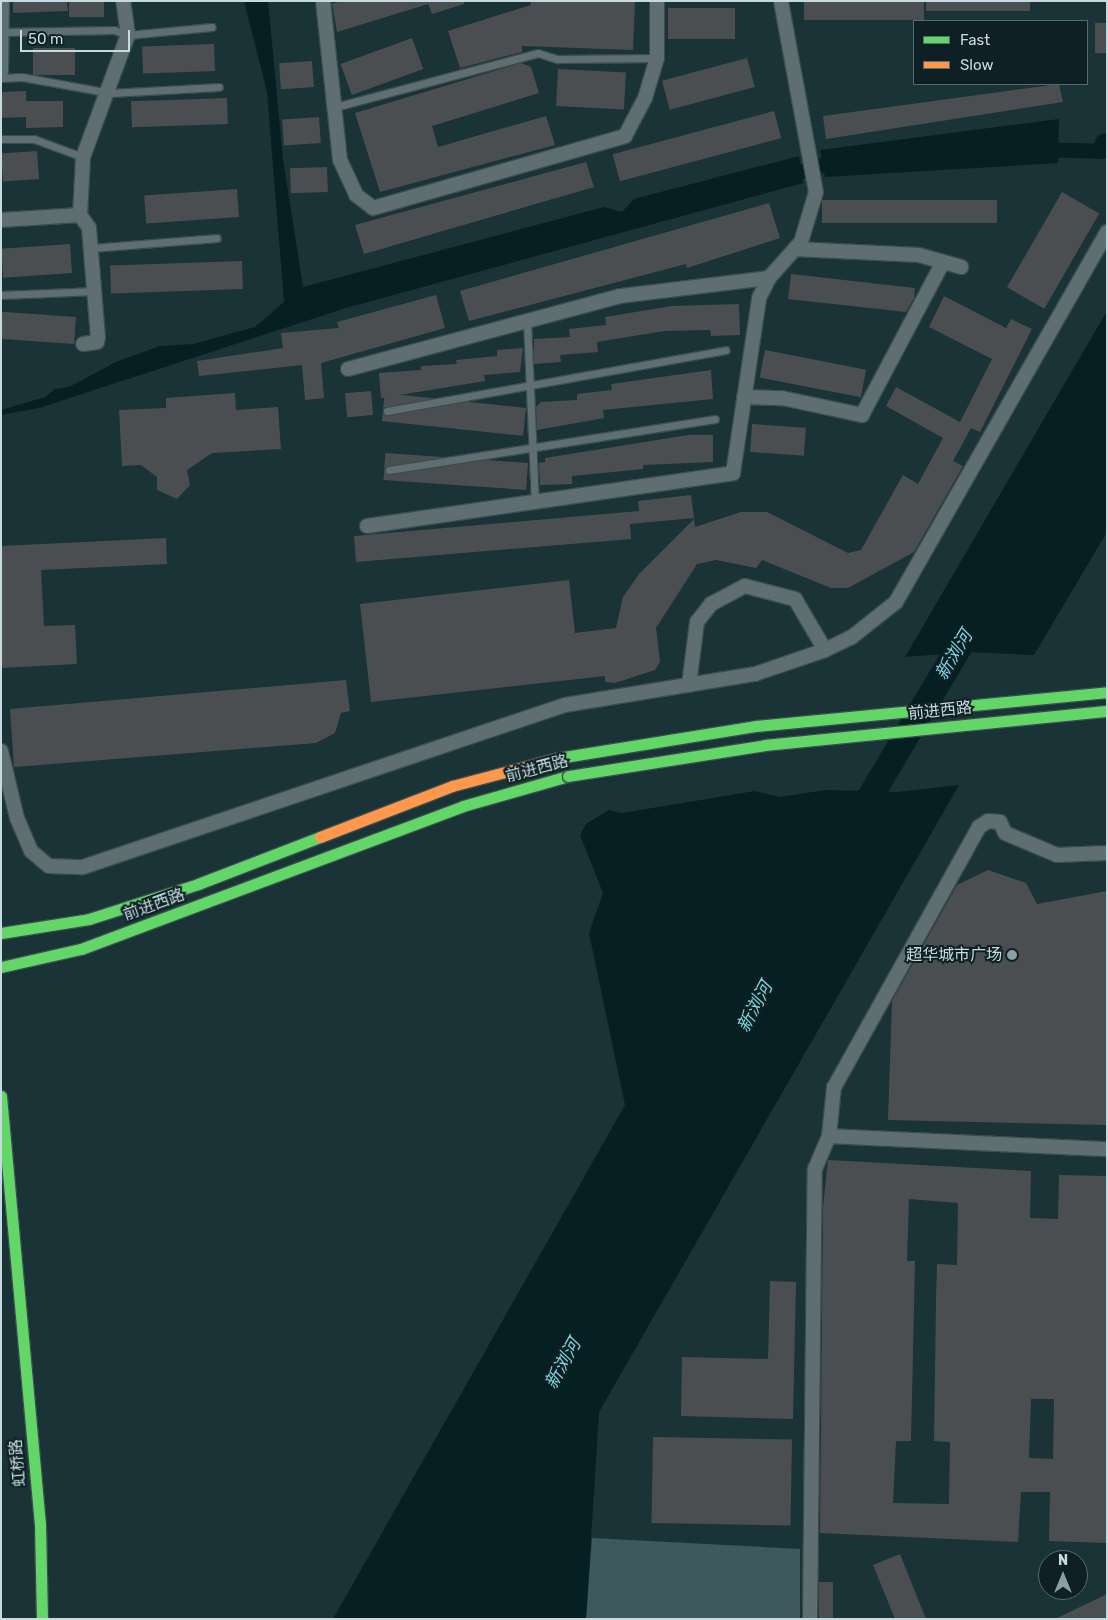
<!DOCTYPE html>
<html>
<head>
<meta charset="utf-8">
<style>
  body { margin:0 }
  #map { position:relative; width:1108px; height:1620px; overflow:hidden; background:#1a3337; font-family:Rubik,"Noto Sans SC",sans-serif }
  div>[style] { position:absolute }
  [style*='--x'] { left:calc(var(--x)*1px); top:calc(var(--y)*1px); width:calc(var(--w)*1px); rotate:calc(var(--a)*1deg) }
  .green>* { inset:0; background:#3d595d }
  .water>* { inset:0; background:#061f23 }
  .canal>* { height:15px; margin:-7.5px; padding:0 7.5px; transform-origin:7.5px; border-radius:7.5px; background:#061f23 }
  .river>* { height:26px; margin:-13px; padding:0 13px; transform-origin:13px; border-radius:13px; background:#061f23 }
  .building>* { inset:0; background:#4b4e51; transform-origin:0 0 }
  .roads { filter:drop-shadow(1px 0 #3a4d4f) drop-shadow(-1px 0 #3a4d4f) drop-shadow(0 1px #3a4d4f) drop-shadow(0 -1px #3a4d4f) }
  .lane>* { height:7px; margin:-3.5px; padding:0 3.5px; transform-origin:3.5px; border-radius:3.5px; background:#5e6e71 }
  .street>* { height:14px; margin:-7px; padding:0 7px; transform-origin:7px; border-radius:7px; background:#5e6e71 }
  .fast>* { height:11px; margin:-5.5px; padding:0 5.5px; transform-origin:5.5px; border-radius:5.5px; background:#63d668 }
  .slow>* { height:11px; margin:-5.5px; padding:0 5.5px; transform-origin:5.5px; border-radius:5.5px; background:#ff974d }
  .bridges { filter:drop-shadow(1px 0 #3a4d4f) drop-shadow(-1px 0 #3a4d4f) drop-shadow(0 1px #3a4d4f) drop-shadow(0 -1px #3a4d4f) }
  .fast-bridge>* { height:11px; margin:-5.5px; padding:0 5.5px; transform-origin:5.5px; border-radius:5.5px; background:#63d668 }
  .dots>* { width:14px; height:14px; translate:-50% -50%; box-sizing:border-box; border:2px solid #0e2023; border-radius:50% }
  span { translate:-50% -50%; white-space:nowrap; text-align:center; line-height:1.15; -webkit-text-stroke:4px #0e2023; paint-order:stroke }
  .street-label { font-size:16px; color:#c5dbdf }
  .poi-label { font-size:16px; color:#c5dbdf }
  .right { translate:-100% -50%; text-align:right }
  .water-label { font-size:18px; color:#80d3e0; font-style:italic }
  .frame { position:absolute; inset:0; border:2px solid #c5dbdf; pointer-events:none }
  .legend { position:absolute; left:913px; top:20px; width:175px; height:65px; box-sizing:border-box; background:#0e2023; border:1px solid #576b6e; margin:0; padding:6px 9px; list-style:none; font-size:15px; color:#c5dbdf }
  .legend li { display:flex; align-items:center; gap:10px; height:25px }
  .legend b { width:25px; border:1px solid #576b6e }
  .north { position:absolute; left:1038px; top:1550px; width:50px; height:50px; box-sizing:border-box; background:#0e2023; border:1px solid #576b6e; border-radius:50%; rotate:0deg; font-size:14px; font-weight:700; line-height:20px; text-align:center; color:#c5dbdf }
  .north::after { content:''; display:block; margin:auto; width:18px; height:22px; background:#89a0a4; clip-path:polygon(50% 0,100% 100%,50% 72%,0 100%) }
  .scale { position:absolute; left:20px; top:30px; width:110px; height:22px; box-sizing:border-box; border:2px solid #c5dbdf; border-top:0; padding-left:6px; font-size:15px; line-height:18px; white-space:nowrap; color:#c5dbdf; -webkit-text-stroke:4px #0e2023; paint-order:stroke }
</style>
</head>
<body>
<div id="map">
  <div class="green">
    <div style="clip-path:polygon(592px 1538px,800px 1549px,800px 1619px,586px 1619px)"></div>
  </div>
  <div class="water">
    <div style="clip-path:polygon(244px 1px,268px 1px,283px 159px,303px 287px,604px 207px,622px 212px,634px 199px,799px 156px,803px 183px,346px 308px,39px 408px,1px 415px,1px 410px,45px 397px,55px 389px,69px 387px,116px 362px,160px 346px,193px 344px,255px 327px,284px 302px,267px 92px)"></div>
    <div style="clip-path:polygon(1059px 119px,1058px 163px,825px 177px,820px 150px)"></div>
    <div style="clip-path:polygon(1107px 133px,1107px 159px,1096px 157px,1094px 143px,1098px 135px)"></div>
    <div style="clip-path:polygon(1107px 311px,1107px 532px,1034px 655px,967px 652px,905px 657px)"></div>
    <div style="clip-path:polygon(959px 785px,599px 1412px,586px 1619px,333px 1619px,625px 1105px,589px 933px,603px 893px,580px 835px,586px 824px,609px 810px,622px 813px,755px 791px,779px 797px,826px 790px,897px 792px)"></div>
  </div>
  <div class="canal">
    <div style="--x:1038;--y:149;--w:69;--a:1.7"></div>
    <div style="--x:781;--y:176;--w:62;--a:-14.9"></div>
  </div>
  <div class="river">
    <div style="--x:855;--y:822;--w:233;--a:-59.2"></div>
  </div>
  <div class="building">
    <div style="clip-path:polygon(13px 1px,67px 1px,68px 11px,13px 13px)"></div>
    <div style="left:69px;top:1px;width:35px;height:16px"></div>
    <div style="clip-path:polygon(341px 1px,427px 1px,428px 4px,337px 32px,332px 4px)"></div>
    <div style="clip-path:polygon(427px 1px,464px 1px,464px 4px,432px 14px)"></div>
    <div style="clip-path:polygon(531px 1px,635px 1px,633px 50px,522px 46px,522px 52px,460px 68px,448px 31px,531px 5px)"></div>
    <div style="left:804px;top:1px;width:120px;height:19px"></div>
    <div style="left:926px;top:1px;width:104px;height:10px"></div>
    <div style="left:668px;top:8px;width:67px;height:31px"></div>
    <div style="left:1095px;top:23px;width:12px;height:30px"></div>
    <div style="left:412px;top:38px;width:33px;height:76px;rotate:70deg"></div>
    <div style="left:214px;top:44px;width:27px;height:72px;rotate:88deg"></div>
    <div style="left:75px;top:48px;width:27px;height:42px;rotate:90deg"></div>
    <div style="left:747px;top:58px;width:30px;height:88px;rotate:75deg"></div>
    <div style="left:312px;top:61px;width:26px;height:33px;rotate:86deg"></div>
    <div style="clip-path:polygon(521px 63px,531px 67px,539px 93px,432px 126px,438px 147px,546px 116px,555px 145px,380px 192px,355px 113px)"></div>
    <div style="left:558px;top:69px;width:68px;height:37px;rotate:3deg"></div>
    <div style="clip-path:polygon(1059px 84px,1063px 102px,826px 139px,823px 116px)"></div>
    <div style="clip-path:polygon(26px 91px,26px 101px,63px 101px,63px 127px,26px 128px,26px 117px,1px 118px,1px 92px)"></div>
    <div style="left:227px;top:98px;width:26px;height:96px;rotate:88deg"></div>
    <div style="left:774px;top:111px;width:28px;height:167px;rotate:75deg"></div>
    <div style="left:319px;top:117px;width:26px;height:37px;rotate:86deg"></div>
    <div style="left:37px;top:151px;width:28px;height:36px;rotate:86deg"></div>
    <div style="clip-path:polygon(586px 162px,594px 187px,364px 254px,355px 225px)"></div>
    <div style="left:327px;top:167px;width:25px;height:37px;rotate:88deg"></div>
    <div style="left:237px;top:189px;width:28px;height:93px;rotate:86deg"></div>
    <div style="left:1062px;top:192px;width:43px;height:110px;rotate:30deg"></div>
    <div style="left:997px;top:200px;width:23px;height:175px;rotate:90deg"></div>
    <div style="clip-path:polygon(769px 203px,780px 238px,687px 268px,686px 264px,469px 321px,460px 291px)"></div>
    <div style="left:70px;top:244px;width:29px;height:69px;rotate:86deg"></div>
    <div style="left:242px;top:261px;width:28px;height:132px;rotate:88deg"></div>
    <div style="clip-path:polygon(791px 274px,915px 288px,914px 298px,906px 312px,788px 299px)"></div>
    <div style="clip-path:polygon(436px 295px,445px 328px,321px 363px,324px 398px,305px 400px,302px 365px,199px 376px,197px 361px,283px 348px,281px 333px,339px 328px,337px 322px)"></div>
    <div style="clip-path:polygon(944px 296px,1006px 328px,1011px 319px,1032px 329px,980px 432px,971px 428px,953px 461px,963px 466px,914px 552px,848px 588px,831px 588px,762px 560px,756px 568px,716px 560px,697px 564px,656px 628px,660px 662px,655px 670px,615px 683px,605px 682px,605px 676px,371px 702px,360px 604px,569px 580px,575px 633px,616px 628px,623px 597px,639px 574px,694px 519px,695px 527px,741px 512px,767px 512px,848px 553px,861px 550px,903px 475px,918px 484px,943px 438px,886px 406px,896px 387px,960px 422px,992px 359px,929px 327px)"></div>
    <div style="clip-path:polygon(739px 304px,740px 335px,711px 336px,710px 330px,664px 331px,597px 342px,598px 352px,560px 355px,561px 362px,534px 364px,534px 339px,570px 337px,569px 329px,606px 325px,605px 317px,672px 306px)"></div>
    <div style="left:76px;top:317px;width:27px;height:75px;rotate:94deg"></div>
    <div style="clip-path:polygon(523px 348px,520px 372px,484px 375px,485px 381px,381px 398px,379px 373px,421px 370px,421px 366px,457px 364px,456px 360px,497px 356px,497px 350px)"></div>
    <div style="left:765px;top:350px;width:103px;height:28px;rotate:11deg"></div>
    <div style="clip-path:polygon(711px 370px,713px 399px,603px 410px,604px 418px,537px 430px,536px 407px,541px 402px,577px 400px,577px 394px,612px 390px,611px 384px)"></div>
    <div style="left:371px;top:391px;width:24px;height:26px;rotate:85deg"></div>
    <div style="clip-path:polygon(235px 393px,236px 410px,278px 407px,281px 449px,212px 453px,187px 470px,190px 485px,177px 499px,157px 490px,157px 477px,141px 465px,122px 466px,119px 410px,166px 408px,166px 398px)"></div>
    <div style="left:526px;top:408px;width:28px;height:142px;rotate:96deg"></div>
    <div style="left:752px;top:424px;width:54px;height:28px;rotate:4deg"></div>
    <div style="clip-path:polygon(688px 435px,713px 435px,713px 462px,643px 465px,643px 469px,572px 476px,572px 484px,540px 485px,539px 463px,545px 462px,545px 458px)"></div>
    <div style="left:528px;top:463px;width:27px;height:143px;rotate:94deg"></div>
    <div style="clip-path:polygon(691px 495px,694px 518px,630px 524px,631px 539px,356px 562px,354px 536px,639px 511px,638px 501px)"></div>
    <div style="clip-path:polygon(166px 538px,167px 564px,41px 570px,44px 626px,75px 625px,77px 664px,1px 668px,1px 546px)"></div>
    <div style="clip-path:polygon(346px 680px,350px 711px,341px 713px,335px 733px,316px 743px,14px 767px,10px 709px)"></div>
    <div style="clip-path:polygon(988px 870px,1026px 883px,1037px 904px,1107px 891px,1107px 1125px,888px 1120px,892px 1001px,957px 885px)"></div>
    <div style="clip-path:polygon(evenodd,828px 1160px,1031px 1171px,1030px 1218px,1058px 1219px,1059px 1175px,1107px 1176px,1107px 1543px,1049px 1541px,1050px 1492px,1021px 1492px,1018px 1542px,820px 1533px,823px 1208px,828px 1160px,909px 1199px,958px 1203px,957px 1265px,937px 1264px,936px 1301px,934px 1441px,950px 1442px,949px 1504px,893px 1503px,896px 1441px,911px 1441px,915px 1261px,907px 1261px,909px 1199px,828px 1160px,1031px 1399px,1054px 1399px,1053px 1459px,1029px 1458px,1031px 1399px)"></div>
    <div style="clip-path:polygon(770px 1281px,796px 1282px,793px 1419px,681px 1416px,682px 1357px,768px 1359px)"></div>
    <div style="left:653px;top:1437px;width:139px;height:86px;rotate:1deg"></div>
    <div style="clip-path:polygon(900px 1554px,926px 1619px,895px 1619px,873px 1565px)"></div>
    <div style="left:819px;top:1582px;width:14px;height:37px"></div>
    <div style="clip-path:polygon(1107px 1594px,1107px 1619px,1055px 1619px)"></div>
  </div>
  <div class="roads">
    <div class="lane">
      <div style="--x:4;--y:32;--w:110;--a:-1"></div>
      <div style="--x:114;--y:30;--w:15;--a:20"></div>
      <div style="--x:128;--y:35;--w:84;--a:-5.4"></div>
      <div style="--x:1;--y:78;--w:21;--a:-3"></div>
      <div style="--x:22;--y:77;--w:89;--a:10.3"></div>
      <div style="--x:110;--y:93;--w:109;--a:-3.2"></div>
      <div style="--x:335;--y:107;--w:210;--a:-14.9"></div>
      <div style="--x:538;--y:53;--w:20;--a:18"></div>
      <div style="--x:557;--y:59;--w:100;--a:-0.6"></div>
      <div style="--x:1;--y:139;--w:33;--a:0"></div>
      <div style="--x:34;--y:139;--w:52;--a:20.2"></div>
      <div style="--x:92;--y:248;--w:125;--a:-4.6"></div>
      <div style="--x:1;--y:295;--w:95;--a:-2.4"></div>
      <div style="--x:527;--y:321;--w:181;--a:87.5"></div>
      <div style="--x:387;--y:411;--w:344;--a:-10.2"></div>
      <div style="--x:389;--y:470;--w:330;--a:-8.9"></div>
    </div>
    <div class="street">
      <div style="--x:323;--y:1;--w:160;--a:83.9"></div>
      <div style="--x:340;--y:160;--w:38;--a:65"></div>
      <div style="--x:356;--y:195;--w:21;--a:37"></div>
      <div style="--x:373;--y:208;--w:262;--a:-15.9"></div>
      <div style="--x:625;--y:136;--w:43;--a:-62.2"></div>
      <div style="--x:645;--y:98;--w:42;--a:-73.3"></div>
      <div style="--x:657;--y:58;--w:57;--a:-90"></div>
      <div style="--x:1;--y:72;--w:71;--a:-89.2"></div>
      <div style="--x:80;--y:215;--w:16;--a:55"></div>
      <div style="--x:89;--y:228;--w:109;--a:85.3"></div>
      <div style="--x:98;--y:337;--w:5;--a:101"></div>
      <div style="--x:97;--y:342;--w:14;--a:172"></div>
      <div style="--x:1;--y:220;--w:79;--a:-3.6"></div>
      <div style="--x:80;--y:215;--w:58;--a:-87"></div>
      <div style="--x:83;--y:157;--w:130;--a:-69.8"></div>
      <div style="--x:128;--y:35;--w:34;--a:-98"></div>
      <div style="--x:795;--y:249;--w:124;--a:2.8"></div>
      <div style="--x:919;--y:255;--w:44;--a:15.9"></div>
      <div style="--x:348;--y:369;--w:282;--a:-15"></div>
      <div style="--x:620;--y:296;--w:150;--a:-6.9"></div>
      <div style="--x:744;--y:397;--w:38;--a:2"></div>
      <div style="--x:782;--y:398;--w:82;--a:12"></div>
      <div style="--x:862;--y:415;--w:173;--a:-62.1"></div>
      <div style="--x:367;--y:526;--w:370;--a:-8.2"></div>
      <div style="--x:733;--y:473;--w:177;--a:-81.5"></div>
      <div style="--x:759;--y:298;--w:22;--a:-63"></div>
      <div style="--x:769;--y:278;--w:48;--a:-48.4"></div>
      <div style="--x:801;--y:242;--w:52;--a:-73.3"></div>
      <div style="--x:816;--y:192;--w:194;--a:-100.4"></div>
      <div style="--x:689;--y:685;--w:64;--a:-82.8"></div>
      <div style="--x:697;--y:622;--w:23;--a:-52"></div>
      <div style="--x:711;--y:604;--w:38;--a:-28"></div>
      <div style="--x:745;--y:586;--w:52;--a:14.6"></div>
      <div style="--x:795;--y:599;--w:59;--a:59.5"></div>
      <div style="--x:1;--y:751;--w:69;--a:76.6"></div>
      <div style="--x:17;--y:818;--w:36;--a:67"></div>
      <div style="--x:31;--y:851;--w:23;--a:40"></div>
      <div style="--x:49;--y:866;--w:34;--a:2"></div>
      <div style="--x:83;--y:867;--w:508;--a:-18.58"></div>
      <div style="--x:565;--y:705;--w:193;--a:-9.3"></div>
      <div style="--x:755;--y:674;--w:74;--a:-18.9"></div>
      <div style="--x:825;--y:650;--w:30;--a:-26"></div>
      <div style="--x:852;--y:637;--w:56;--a:-38.5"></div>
      <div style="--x:896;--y:602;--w:426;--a:-60.3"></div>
      <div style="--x:1107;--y:853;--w:50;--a:177.7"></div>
      <div style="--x:1057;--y:855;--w:56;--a:-157.1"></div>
      <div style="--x:1005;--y:833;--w:12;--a:-114"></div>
      <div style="--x:1000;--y:822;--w:12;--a:-175"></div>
      <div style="--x:988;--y:821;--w:11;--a:146"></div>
      <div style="--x:979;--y:827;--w:298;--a:119.1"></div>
      <div style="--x:834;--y:1087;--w:49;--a:95.8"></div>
      <div style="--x:829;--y:1136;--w:278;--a:2.7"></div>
      <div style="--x:810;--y:1619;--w:450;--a:-89.4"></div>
      <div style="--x:815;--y:1169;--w:36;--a:-67"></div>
    </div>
    <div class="fast">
      <div style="--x:558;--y:758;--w:201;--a:-9.2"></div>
      <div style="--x:756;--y:726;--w:353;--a:-5.5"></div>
      <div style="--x:1;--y:933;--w:89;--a:-9"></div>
      <div style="--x:89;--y:919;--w:114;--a:-17.8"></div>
      <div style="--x:198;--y:884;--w:131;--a:-21.1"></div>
      <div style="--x:1;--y:967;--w:82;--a:-12.7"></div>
      <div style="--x:81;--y:949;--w:408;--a:-20.5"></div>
      <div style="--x:463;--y:806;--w:109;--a:-15.9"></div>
      <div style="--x:1;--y:1096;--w:430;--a:84.8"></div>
      <div style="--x:40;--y:1524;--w:95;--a:88.8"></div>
    </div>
    <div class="slow">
      <div style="--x:320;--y:837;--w:142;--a:-21.1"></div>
      <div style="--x:452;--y:786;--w:110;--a:-14.8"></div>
    </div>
  </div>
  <div class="bridges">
    <div class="fast-bridge">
      <div style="--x:568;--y:776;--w:199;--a:-8.9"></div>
      <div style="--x:765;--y:745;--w:344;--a:-5.7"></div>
    </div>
  </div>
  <div class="dots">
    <div style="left:1012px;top:955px;background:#89a0a4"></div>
  </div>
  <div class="street-label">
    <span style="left:940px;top:711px;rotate:-6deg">前进西路</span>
    <span style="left:537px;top:769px;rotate:-15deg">前进西路</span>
    <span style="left:154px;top:905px;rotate:-20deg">前进西路</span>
    <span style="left:18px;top:1463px;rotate:-95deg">虹桥路</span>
  </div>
  <div class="poi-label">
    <span class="right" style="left:1002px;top:955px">超华城市广场</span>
  </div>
  <div class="water-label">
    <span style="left:954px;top:655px;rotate:-59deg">新浏河</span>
    <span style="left:755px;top:1007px;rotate:-62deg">新浏河</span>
    <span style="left:563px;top:1364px;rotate:-61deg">新浏河</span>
  </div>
  <div class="frame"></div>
  <ul class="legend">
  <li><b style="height:6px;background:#63d668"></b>Fast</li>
  <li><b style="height:6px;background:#ff974d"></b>Slow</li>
  </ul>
  <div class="north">N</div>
  <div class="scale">50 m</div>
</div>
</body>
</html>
